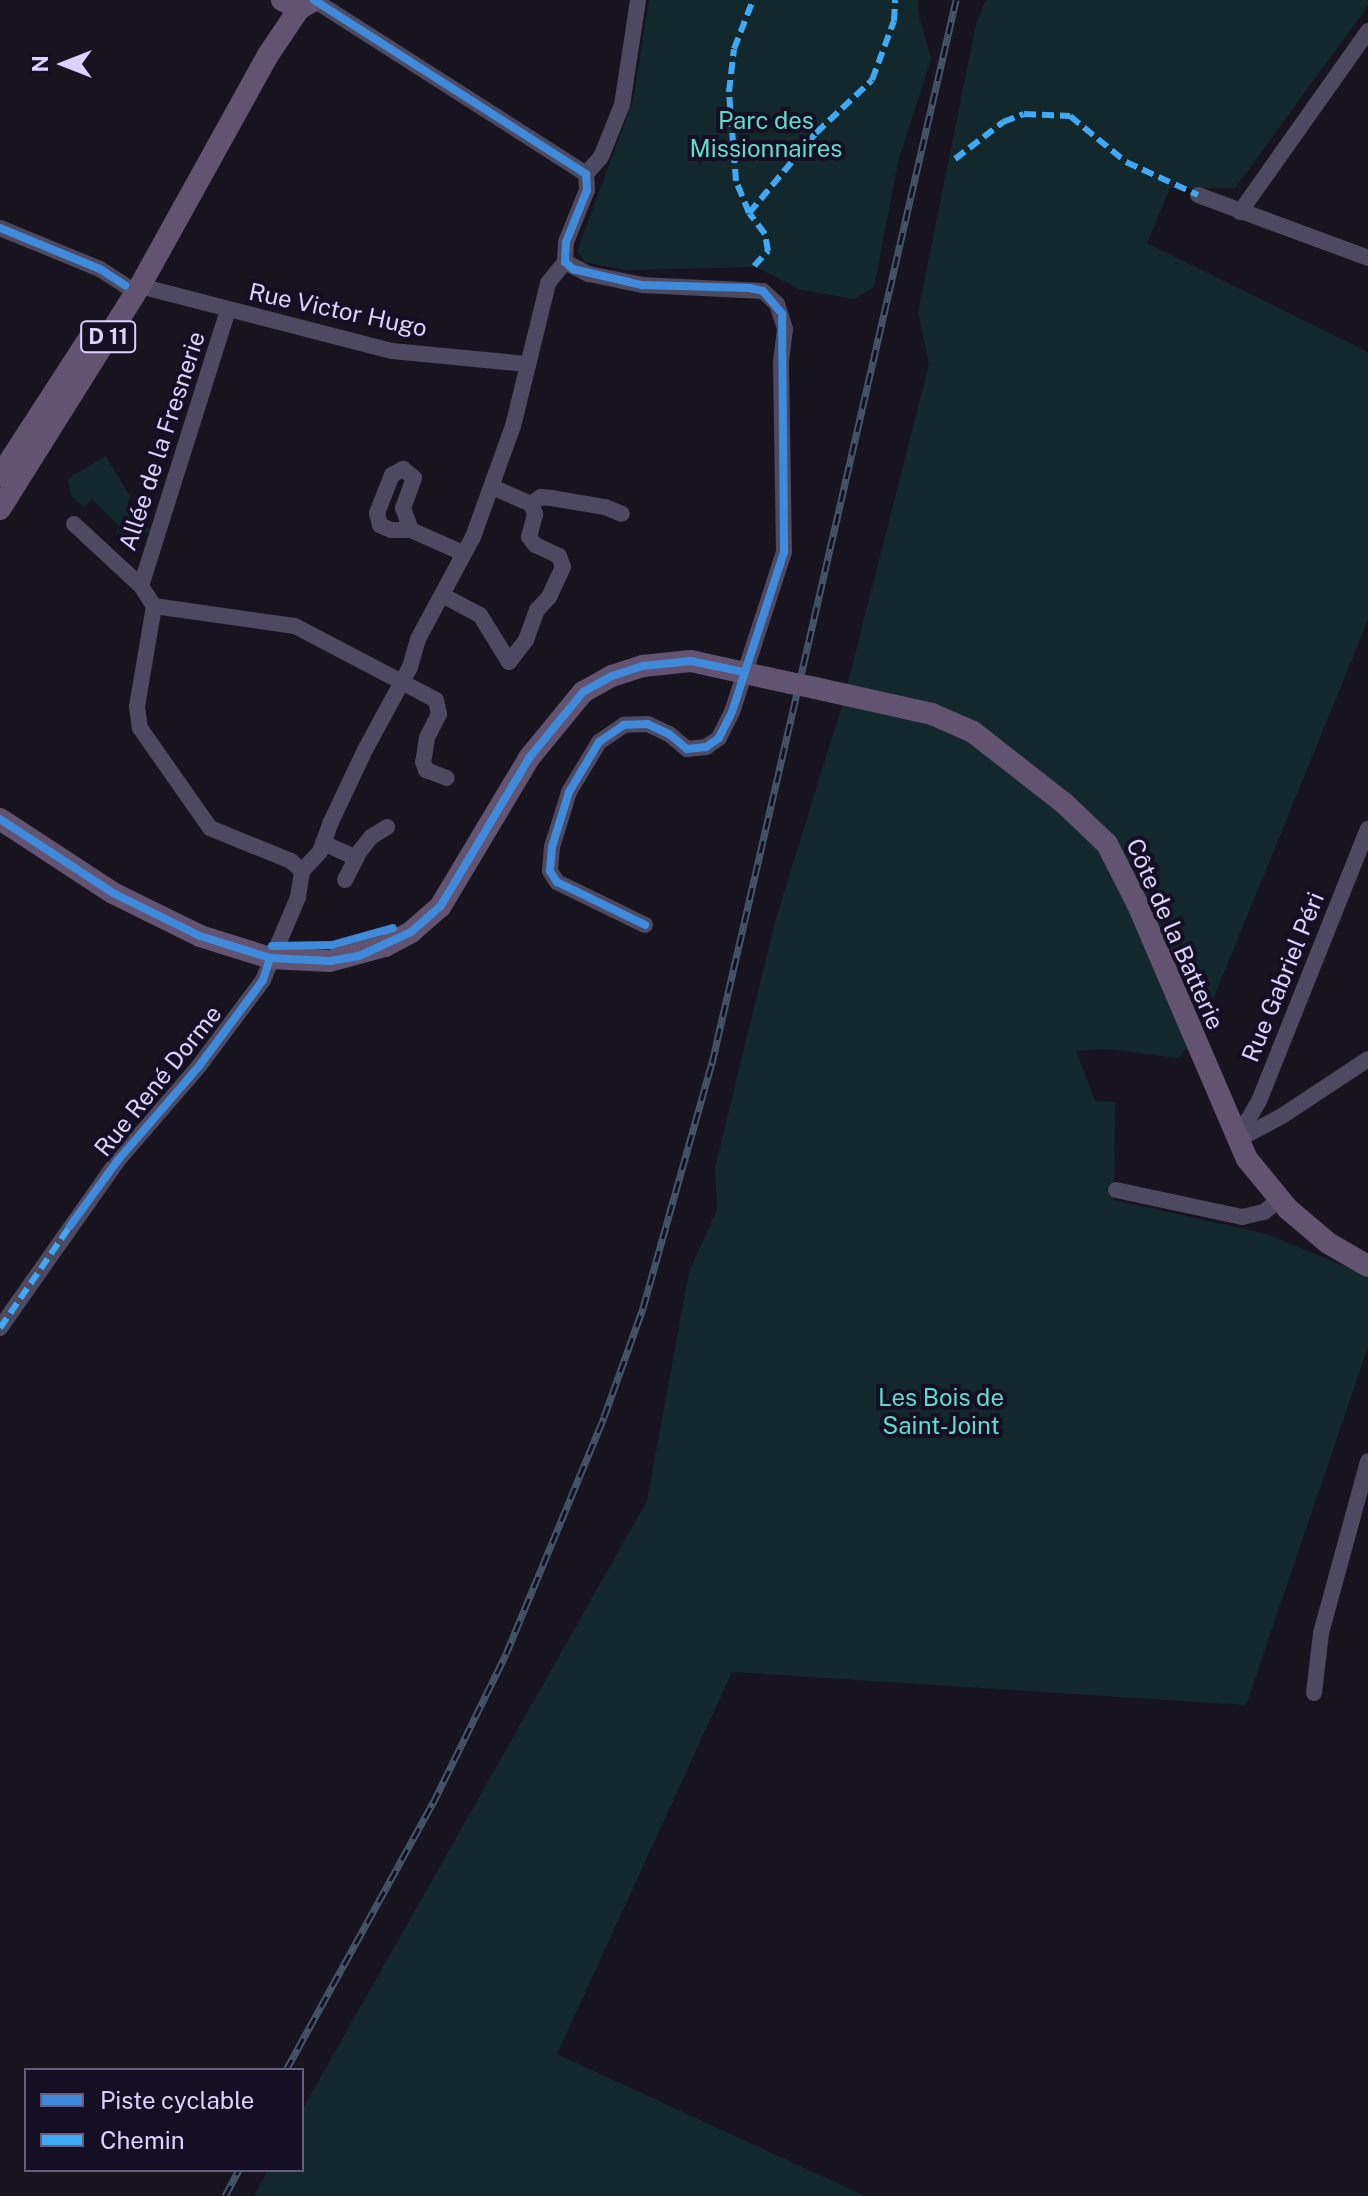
<!DOCTYPE html>
<html>
<head>
<meta charset="utf-8">
<style>
  body { margin:0 }
  #map { position:relative; width:1368px; height:2196px; overflow:hidden; background:#17141f; font-family:"Public Sans",sans-serif }
  div>[style] { position:absolute }
  [style*='--x'] { left:calc(var(--x)*1px); top:calc(var(--y)*1px); width:calc(var(--w)*1px); rotate:calc(var(--a)*1deg) }
  .green>* { inset:0; background:#13282c }
  .minor>* { height:16px; margin:-8px; padding:0 8px; transform-origin:8px; border-radius:8px; background:#4d4960 }
  .major>* { height:22px; margin:-11px; padding:0 11px; transform-origin:11px; border-radius:11px; background:#625371 }
  .rail>* { height:7px; margin-top:-3.5px; transform-origin:0; background:repeating-linear-gradient(90deg,#150f24 0 12px,#45556a 0 24px); box-sizing:border-box; border-block:2px solid #45556a }
  .major-bridge>* { height:22px; margin:-11px; padding:0 11px; transform-origin:11px; border-radius:11px; background:#625371 }
  .quiet>* { height:6px; margin-top:-3px; transform-origin:0; background:repeating-linear-gradient(90deg,#3fa9f5 0 12px,transparent 0 18px) }
  .cycleway>* { height:8px; margin:-4px; padding:0 4px; transform-origin:4px; border-radius:4px; background:#408adc }
  span { translate:-50% -50%; white-space:nowrap; text-align:center; line-height:1.15; -webkit-text-stroke:8px #150f24; paint-order:stroke }
  .shield-label span { padding:2px 6px; background:#150f24; border:2px solid; border-radius:6px; -webkit-text-stroke-width:0 }
  .shield-label { font-size:22px; color:#ddd2fe; font-weight:700 }
  .park-label { font-size:24px; color:#5fddce }
  .street-label { font-size:24px; color:#ddd2fe }
  .legend { position:absolute; left:24px; top:2068px; width:280px; height:104px; box-sizing:border-box; background:#150f24; border:2px solid #655d7b; margin:0; padding:10px 14px; list-style:none; font-size:24px; color:#ddd2fe }
  .legend li { display:flex; align-items:center; gap:16px; height:40px }
  .legend b { width:40px; border:2px solid #655d7b }
  .north { position:absolute; left:24px; top:24px; width:80px; height:80px; -webkit-text-stroke:6px #150f24; paint-order:stroke; rotate:270deg; font-size:22px; font-weight:700; line-height:32px; text-align:center; color:#ddd2fe }
  .north::after { content:''; display:block; margin:auto; width:28px; height:36px; background:#ddd2fe; clip-path:polygon(50% 0,100% 100%,50% 72%,0 100%) }
</style>
</head>
<body>
<div id="map">
  <div class="green">
    <div style="clip-path:polygon(649px 0,918px 0,918px 12px,931px 59px,898px 162px,874px 287px,854px 299px,801px 290px,756px 267px,625px 270px,585px 262px,577px 251px,633px 101px)"></div>
    <div style="clip-path:polygon(986px 0,1368px 0,1368px 6px,1235px 188px,1170px 188px,1147px 243px,1368px 352px,1368px 620px,1201px 1029px,1178px 1058px,1108px 1049px,1076px 1051px,1095px 1101px,1115px 1102px,1114px 1200px,1267px 1234px,1368px 1276px,1368px 1347px,1246px 1705px,732px 1672px,557px 2054px,865px 2196px,254px 2196px,268px 2170px,302px 2170px,302px 2110px,647px 1501px,689px 1272px,717px 1210px,715px 1168px,775px 922px,843px 702px,929px 364px,918px 313px,976px 24px)"></div>
    <div style="clip-path:polygon(106px 456px,150px 531px,127px 544px,116px 531px,120px 527px,92px 499px,84px 507px,71px 496px,68px 478px)"></div>
  </div>
  <div class="minor">
    <div style="--x:314;--y:0;--w:323;--a:32.6"></div>
    <div style="--x:586;--y:174;--w:16;--a:86"></div>
    <div style="--x:587;--y:190;--w:56;--a:112"></div>
    <div style="--x:566;--y:242;--w:20;--a:93"></div>
    <div style="--x:586;--y:174;--w:23;--a:-49"></div>
    <div style="--x:601;--y:157;--w:56;--a:-68"></div>
    <div style="--x:622;--y:105;--w:106;--a:-81.3"></div>
    <div style="--x:1198;--y:195;--w:181;--a:20.3"></div>
    <div style="--x:1240;--y:212;--w:222;--a:-54.7"></div>
    <div style="--x:0;--y:228;--w:108;--a:22.3"></div>
    <div style="--x:100;--y:269;--w:30;--a:33"></div>
    <div style="--x:565;--y:262;--w:27;--a:27"></div>
    <div style="--x:589;--y:274;--w:54;--a:11.7"></div>
    <div style="--x:642;--y:285;--w:121;--a:2.8"></div>
    <div style="--x:763;--y:291;--w:19;--a:43"></div>
    <div style="--x:777;--y:304;--w:26;--a:72"></div>
    <div style="--x:785;--y:329;--w:34;--a:97"></div>
    <div style="--x:781;--y:363;--w:189;--a:89.1"></div>
    <div style="--x:784;--y:552;--w:168;--a:108"></div>
    <div style="--x:732;--y:712;--w:29;--a:117"></div>
    <div style="--x:719;--y:738;--w:16;--a:145"></div>
    <div style="--x:706;--y:747;--w:19;--a:174"></div>
    <div style="--x:687;--y:749;--w:23;--a:-140"></div>
    <div style="--x:669;--y:734;--w:23;--a:-155"></div>
    <div style="--x:648;--y:724;--w:24;--a:178"></div>
    <div style="--x:624;--y:725;--w:30;--a:146"></div>
    <div style="--x:599;--y:742;--w:58;--a:121"></div>
    <div style="--x:569;--y:792;--w:58;--a:107.2"></div>
    <div style="--x:552;--y:847;--w:24;--a:95"></div>
    <div style="--x:550;--y:871;--w:13;--a:58"></div>
    <div style="--x:557;--y:882;--w:98;--a:26"></div>
    <div style="--x:140;--y:286;--w:260;--a:14.5"></div>
    <div style="--x:392;--y:351;--w:137;--a:5.5"></div>
    <div style="--x:403;--y:469;--w:14;--a:39"></div>
    <div style="--x:414;--y:478;--w:32;--a:110"></div>
    <div style="--x:403;--y:508;--w:23;--a:70"></div>
    <div style="--x:411;--y:530;--w:20;--a:180"></div>
    <div style="--x:391;--y:530;--w:12;--a:-156"></div>
    <div style="--x:380;--y:525;--w:12;--a:-104"></div>
    <div style="--x:377;--y:513;--w:41;--a:-68.5"></div>
    <div style="--x:392;--y:475;--w:13;--a:-29"></div>
    <div style="--x:531;--y:504;--w:12;--a:-35"></div>
    <div style="--x:541;--y:497;--w:10;--a:6"></div>
    <div style="--x:551;--y:498;--w:55;--a:9.5"></div>
    <div style="--x:605;--y:507;--w:18;--a:22"></div>
    <div style="--x:74;--y:524;--w:91;--a:42.8"></div>
    <div style="--x:141;--y:586;--w:24;--a:57"></div>
    <div style="--x:154;--y:606;--w:142;--a:8.1"></div>
    <div style="--x:295;--y:626;--w:159;--a:27.7"></div>
    <div style="--x:436;--y:700;--w:14;--a:78"></div>
    <div style="--x:439;--y:714;--w:27;--a:117"></div>
    <div style="--x:427;--y:738;--w:24;--a:99"></div>
    <div style="--x:423;--y:762;--w:9;--a:69"></div>
    <div style="--x:426;--y:770;--w:22;--a:21"></div>
    <div style="--x:411;--y:530;--w:57;--a:23.9"></div>
    <div style="--x:141;--y:586;--w:289;--a:-72.5"></div>
    <div style="--x:442;--y:595;--w:43;--a:27.8"></div>
    <div style="--x:480;--y:615;--w:55;--a:58.3"></div>
    <div style="--x:509;--y:662;--w:28;--a:-52"></div>
    <div style="--x:526;--y:640;--w:32;--a:-70"></div>
    <div style="--x:537;--y:610;--w:18;--a:-47"></div>
    <div style="--x:549;--y:597;--w:33;--a:-65"></div>
    <div style="--x:563;--y:567;--w:12;--a:-110"></div>
    <div style="--x:559;--y:556;--w:26;--a:-155"></div>
    <div style="--x:535;--y:545;--w:10;--a:-127"></div>
    <div style="--x:529;--y:537;--w:24;--a:-75"></div>
    <div style="--x:535;--y:514;--w:11;--a:-112"></div>
    <div style="--x:531;--y:504;--w:43;--a:-156.4"></div>
    <div style="--x:154;--y:606;--w:102;--a:99.6"></div>
    <div style="--x:137;--y:707;--w:21;--a:82"></div>
    <div style="--x:140;--y:728;--w:122;--a:55"></div>
    <div style="--x:210;--y:828;--w:87;--a:22.2"></div>
    <div style="--x:291;--y:861;--w:15;--a:42"></div>
    <div style="--x:323;--y:843;--w:36;--a:24"></div>
    <div style="--x:345;--y:880;--w:31;--a:-63"></div>
    <div style="--x:359;--y:852;--w:19;--a:-51"></div>
    <div style="--x:371;--y:837;--w:19;--a:-32"></div>
    <div style="--x:1236;--y:1140;--w:45;--a:-59.5"></div>
    <div style="--x:1259;--y:1101;--w:293;--a:-68.2"></div>
    <div style="--x:1237;--y:1140;--w:51;--a:-28.1"></div>
    <div style="--x:1282;--y:1116;--w:103;--a:-33.5"></div>
    <div style="--x:1116;--y:1190;--w:129;--a:12.1"></div>
    <div style="--x:1242;--y:1217;--w:23;--a:-13"></div>
    <div style="--x:1264;--y:1212;--w:21;--a:-39"></div>
    <div style="--x:0;--y:1328;--w:205;--a:-54.9"></div>
    <div style="--x:118;--y:1160;--w:124;--a:-49.2"></div>
    <div style="--x:199;--y:1066;--w:107;--a:-53.3"></div>
    <div style="--x:263;--y:980;--w:90;--a:-67.1"></div>
    <div style="--x:298;--y:897;--w:26;--a:-81"></div>
    <div style="--x:302;--y:871;--w:26;--a:-47"></div>
    <div style="--x:320;--y:852;--w:30;--a:-70"></div>
    <div style="--x:330;--y:824;--w:82;--a:-64.7"></div>
    <div style="--x:365;--y:750;--w:94;--a:-61.5"></div>
    <div style="--x:410;--y:667;--w:29;--a:-74"></div>
    <div style="--x:418;--y:639;--w:116;--a:-61.7"></div>
    <div style="--x:473;--y:537;--w:118;--a:-70.2"></div>
    <div style="--x:513;--y:426;--w:147;--a:-76.2"></div>
    <div style="--x:548;--y:283;--w:27;--a:-51"></div>
    <div style="--x:1314;--y:1693;--w:60;--a:-83.3"></div>
    <div style="--x:1321;--y:1633;--w:178;--a:-74.7"></div>
  </div>
  <div class="major">
    <div style="--x:282;--y:0;--w:19;--a:28"></div>
    <div style="--x:299;--y:9;--w:17;--a:-31"></div>
    <div style="--x:0;--y:476;--w:169;--a:-57.1"></div>
    <div style="--x:0;--y:509;--w:263;--a:-57.9"></div>
    <div style="--x:140;--y:286;--w:264;--a:-61"></div>
    <div style="--x:268;--y:55;--w:55;--a:-56"></div>
    <div style="--x:815;--y:688;--w:120;--a:12.5"></div>
    <div style="--x:932;--y:714;--w:45;--a:23.7"></div>
    <div style="--x:973;--y:732;--w:115;--a:38"></div>
    <div style="--x:1064;--y:803;--w:59;--a:43.6"></div>
    <div style="--x:1107;--y:844;--w:68;--a:63.1"></div>
    <div style="--x:1138;--y:905;--w:276;--a:66.8"></div>
    <div style="--x:1247;--y:1159;--w:65;--a:50.6"></div>
    <div style="--x:1288;--y:1209;--w:52;--a:40.4"></div>
    <div style="--x:1328;--y:1243;--w:46;--a:29.9"></div>
    <div style="--x:0;--y:819;--w:135;--a:33.2"></div>
    <div style="--x:113;--y:893;--w:97;--a:26.3"></div>
    <div style="--x:200;--y:936;--w:73;--a:17.4"></div>
    <div style="--x:270;--y:958;--w:60;--a:2.9"></div>
    <div style="--x:330;--y:961;--w:57;--a:-15.3"></div>
    <div style="--x:385;--y:946;--w:30;--a:-28"></div>
    <div style="--x:411;--y:932;--w:38;--a:-41"></div>
    <div style="--x:440;--y:907;--w:174;--a:-59.1"></div>
    <div style="--x:529;--y:758;--w:85;--a:-50.7"></div>
    <div style="--x:583;--y:692;--w:33;--a:-29"></div>
    <div style="--x:612;--y:676;--w:33;--a:-18"></div>
    <div style="--x:643;--y:666;--w:48;--a:-5.9"></div>
    <div style="--x:691;--y:661;--w:101;--a:12.5"></div>
  </div>
  <div class="rail">
    <div style="--x:286;--y:2070;--w:305;--a:-61.2"></div>
    <div style="--x:433;--y:1803;--w:166;--a:-63.9"></div>
    <div style="--x:506;--y:1654;--w:256;--a:-67.5"></div>
    <div style="--x:604;--y:1417;--w:116;--a:-70.3"></div>
    <div style="--x:643;--y:1308;--w:255;--a:-74.3"></div>
    <div style="--x:712;--y:1063;--w:1091;--a:-77.07"></div>
    <div style="--x:225;--y:2196;--w:30;--a:-62"></div>
  </div>
  <div class="major-bridge">
    <div style="--x:790;--y:683;--w:25;--a:11"></div>
  </div>
  <div class="quiet">
    <div style="--x:955;--y:159;--w:61;--a:-37.6"></div>
    <div style="--x:1003;--y:122;--w:22;--a:-21"></div>
    <div style="--x:1024;--y:114;--w:46;--a:2.5"></div>
    <div style="--x:1070;--y:116;--w:72;--a:39.4"></div>
    <div style="--x:1126;--y:162;--w:79;--a:24.6"></div>
    <div style="--x:749;--y:213;--w:35;--a:-112"></div>
    <div style="--x:736;--y:181;--w:89;--a:-94.5"></div>
    <div style="--x:729;--y:92;--w:43;--a:-83.4"></div>
    <div style="--x:734;--y:49;--w:53;--a:-68.8"></div>
    <div style="--x:754;--y:266;--w:21;--a:-47"></div>
    <div style="--x:768;--y:251;--w:17;--a:-100"></div>
    <div style="--x:765;--y:234;--w:26;--a:-127"></div>
    <div style="--x:749;--y:213;--w:104;--a:-50.1"></div>
    <div style="--x:816;--y:133;--w:77;--a:-43.4"></div>
    <div style="--x:872;--y:80;--w:63;--a:-69.6"></div>
    <div style="--x:894;--y:21;--w:21;--a:-87"></div>
    <div style="--x:0;--y:1328;--w:124;--a:-55.5"></div>
  </div>
  <div class="cycleway">
    <div style="--x:314;--y:0;--w:323;--a:32.6"></div>
    <div style="--x:586;--y:174;--w:16;--a:86"></div>
    <div style="--x:587;--y:190;--w:56;--a:112"></div>
    <div style="--x:566;--y:242;--w:20;--a:93"></div>
    <div style="--x:565;--y:262;--w:11;--a:41"></div>
    <div style="--x:573;--y:269;--w:71;--a:13.1"></div>
    <div style="--x:642;--y:285;--w:107;--a:1.6"></div>
    <div style="--x:749;--y:288;--w:14;--a:12"></div>
    <div style="--x:763;--y:291;--w:30;--a:50"></div>
    <div style="--x:782;--y:314;--w:238;--a:89.5"></div>
    <div style="--x:784;--y:552;--w:168;--a:108"></div>
    <div style="--x:732;--y:712;--w:29;--a:117"></div>
    <div style="--x:719;--y:738;--w:16;--a:145"></div>
    <div style="--x:706;--y:747;--w:19;--a:174"></div>
    <div style="--x:687;--y:749;--w:23;--a:-140"></div>
    <div style="--x:669;--y:734;--w:23;--a:-155"></div>
    <div style="--x:648;--y:724;--w:24;--a:178"></div>
    <div style="--x:624;--y:725;--w:30;--a:146"></div>
    <div style="--x:599;--y:742;--w:58;--a:121"></div>
    <div style="--x:569;--y:792;--w:58;--a:107.2"></div>
    <div style="--x:552;--y:847;--w:24;--a:95"></div>
    <div style="--x:550;--y:871;--w:13;--a:58"></div>
    <div style="--x:557;--y:882;--w:98;--a:26"></div>
    <div style="--x:0;--y:228;--w:108;--a:22.3"></div>
    <div style="--x:100;--y:269;--w:30;--a:33"></div>
    <div style="--x:0;--y:819;--w:135;--a:33.2"></div>
    <div style="--x:113;--y:893;--w:97;--a:26.3"></div>
    <div style="--x:200;--y:936;--w:73;--a:17.4"></div>
    <div style="--x:270;--y:958;--w:60;--a:2.9"></div>
    <div style="--x:330;--y:961;--w:29;--a:-10"></div>
    <div style="--x:359;--y:956;--w:57;--a:-24.8"></div>
    <div style="--x:411;--y:932;--w:38;--a:-41"></div>
    <div style="--x:440;--y:907;--w:174;--a:-59.1"></div>
    <div style="--x:529;--y:758;--w:85;--a:-50.7"></div>
    <div style="--x:583;--y:692;--w:33;--a:-29"></div>
    <div style="--x:612;--y:676;--w:33;--a:-18"></div>
    <div style="--x:643;--y:666;--w:48;--a:-5.9"></div>
    <div style="--x:691;--y:661;--w:53;--a:11.9"></div>
    <div style="--x:272;--y:946;--w:60;--a:-1"></div>
    <div style="--x:332;--y:945;--w:63;--a:-15.6"></div>
    <div style="--x:70;--y:1226;--w:82;--a:-54"></div>
    <div style="--x:118;--y:1160;--w:124;--a:-49.2"></div>
    <div style="--x:199;--y:1066;--w:107;--a:-53.3"></div>
    <div style="--x:263;--y:980;--w:23;--a:-72"></div>
  </div>
  <div class="shield-label">
    <span style="left:108px;top:337px">D 11</span>
  </div>
  <div class="park-label">
    <span style="left:766px;top:135px">Parc des<br>Missionnaires</span>
    <span style="left:941px;top:1412px">Les Bois de<br>Saint-Joint</span>
  </div>
  <div class="street-label">
    <span style="left:338px;top:310px;rotate:12deg">Rue Victor Hugo</span>
    <span style="left:162px;top:441px;rotate:-72deg">Allée de la Fresnerie</span>
    <span style="left:1175px;top:934px;rotate:66deg">Côte de la Batterie</span>
    <span style="left:1283px;top:977px;rotate:-68deg">Rue Gabriel Péri</span>
    <span style="left:158px;top:1081px;rotate:-51deg">Rue René Dorme</span>
  </div>
  <ul class="legend">
  <li><b style="height:10px;background:#408adc"></b>Piste cyclable</li>
  <li><b style="height:10px;background:#3fa9f5"></b>Chemin</li>
  </ul>
  <div class="north">N</div>
</div>
</body>
</html>
